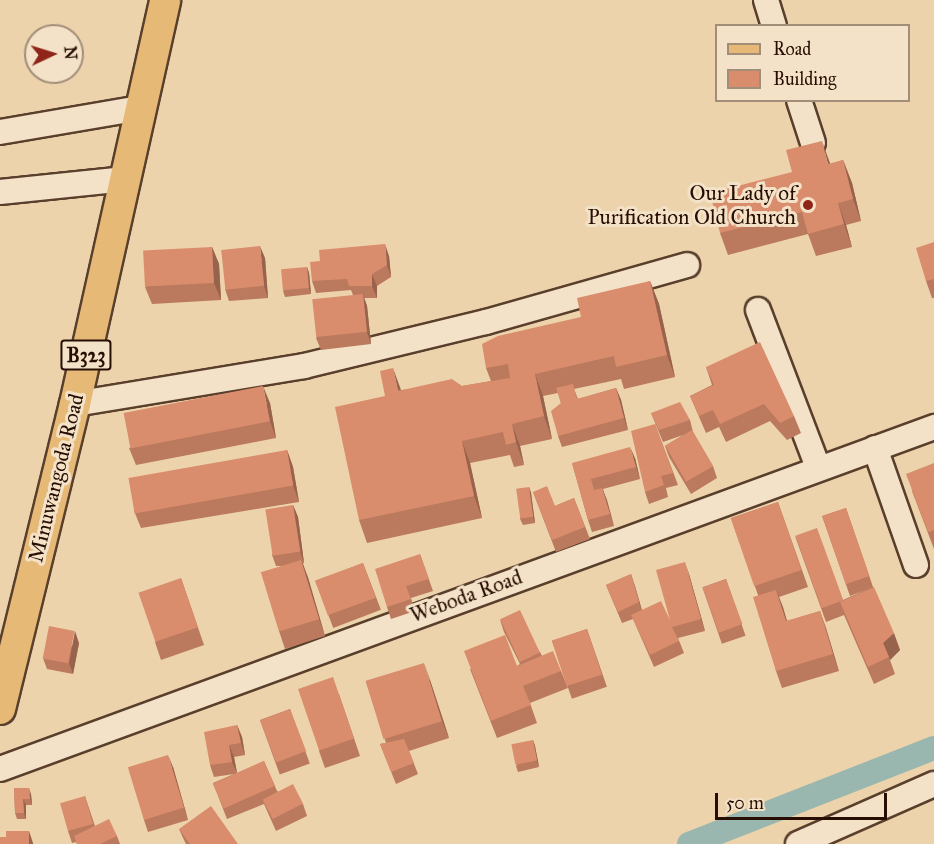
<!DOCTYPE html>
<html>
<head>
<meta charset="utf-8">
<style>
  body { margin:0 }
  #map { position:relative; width:934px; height:844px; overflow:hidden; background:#ecd3ab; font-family:"IM FELL Great Primer",serif }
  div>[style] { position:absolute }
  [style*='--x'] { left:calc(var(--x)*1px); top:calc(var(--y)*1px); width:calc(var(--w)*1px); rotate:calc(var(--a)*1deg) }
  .canal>* { height:24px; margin:-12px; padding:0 12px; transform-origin:12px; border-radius:12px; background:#99b7ae }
  .roads { filter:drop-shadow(2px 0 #593f2c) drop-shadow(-2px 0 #593f2c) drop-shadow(0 2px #593f2c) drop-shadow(0 -2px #593f2c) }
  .minor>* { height:24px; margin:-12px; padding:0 12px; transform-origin:12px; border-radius:12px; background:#f3e2c8 }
  .major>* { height:30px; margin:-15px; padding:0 15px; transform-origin:15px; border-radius:15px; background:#e6ba76 }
  .wall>* { inset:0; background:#bb795e; transform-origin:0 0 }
  .shaded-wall>* { inset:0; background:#98634c }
  .building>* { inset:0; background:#d98d6d; transform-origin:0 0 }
  .dots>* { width:16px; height:16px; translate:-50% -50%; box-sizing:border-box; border:3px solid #f3e2c8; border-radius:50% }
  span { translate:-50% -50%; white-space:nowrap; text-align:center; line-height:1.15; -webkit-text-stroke:6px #f3e2c8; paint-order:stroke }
  .shield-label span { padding:2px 4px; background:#f3e2c8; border:2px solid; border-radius:4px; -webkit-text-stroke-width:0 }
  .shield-label { font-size:20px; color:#280e02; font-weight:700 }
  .poi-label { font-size:21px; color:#280e02 }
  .right { translate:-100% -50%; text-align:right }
  .street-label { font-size:21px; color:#280e02 }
  .legend { position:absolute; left:715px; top:24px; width:195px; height:78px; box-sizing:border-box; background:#f3e2c8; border:2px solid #a28d79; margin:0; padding:8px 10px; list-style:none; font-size:18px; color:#280e02 }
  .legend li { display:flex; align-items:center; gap:12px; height:30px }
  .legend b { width:30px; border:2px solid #a28d79 }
  .north { position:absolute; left:24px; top:24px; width:60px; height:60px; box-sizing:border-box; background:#f3e2c8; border:2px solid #a28d79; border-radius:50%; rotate:86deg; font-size:16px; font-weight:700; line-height:24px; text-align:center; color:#280e02 }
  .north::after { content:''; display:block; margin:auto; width:21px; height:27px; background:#8f2418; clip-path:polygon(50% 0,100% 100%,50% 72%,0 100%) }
  .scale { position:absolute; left:715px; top:793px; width:172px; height:27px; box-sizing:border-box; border:3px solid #280e02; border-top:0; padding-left:8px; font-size:18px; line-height:21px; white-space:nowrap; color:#280e02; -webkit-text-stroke:4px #f3e2c8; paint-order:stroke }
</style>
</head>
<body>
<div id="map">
  <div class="canal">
    <div style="--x:689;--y:844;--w:263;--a:-21.4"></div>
  </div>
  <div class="roads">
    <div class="minor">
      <div style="--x:766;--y:0;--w:27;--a:73"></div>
      <div style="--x:799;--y:100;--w:45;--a:72"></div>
      <div style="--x:0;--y:132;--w:143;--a:-9.7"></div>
      <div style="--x:0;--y:192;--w:126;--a:-5.9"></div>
      <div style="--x:758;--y:310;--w:168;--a:69.1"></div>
      <div style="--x:75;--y:404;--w:232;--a:-9.4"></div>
      <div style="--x:304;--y:366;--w:187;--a:-13.6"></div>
      <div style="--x:486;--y:322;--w:209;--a:-15.8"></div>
      <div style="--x:875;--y:448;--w:124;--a:70.7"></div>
      <div style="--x:0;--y:769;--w:995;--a:-20.11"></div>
      <div style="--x:798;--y:844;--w:149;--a:-23.8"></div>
    </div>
    <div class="major">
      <div style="--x:0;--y:709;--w:314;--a:-76.2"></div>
      <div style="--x:75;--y:404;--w:414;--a:-77.4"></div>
    </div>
  </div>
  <div class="wall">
    <div style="clip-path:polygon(843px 160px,852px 183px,861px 221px,846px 225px,852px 247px,816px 256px,808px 234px,728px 255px,720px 233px,831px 164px)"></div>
    <div style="clip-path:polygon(934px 242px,934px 298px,932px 298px,926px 281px)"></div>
    <div style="clip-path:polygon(212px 247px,219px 264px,221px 300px,152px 304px,145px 287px)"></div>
    <div style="clip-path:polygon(389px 256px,391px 277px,377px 286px,377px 298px,364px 298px,367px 306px,371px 344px,321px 350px,316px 338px,353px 295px,351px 290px,316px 293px,312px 281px)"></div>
    <div style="clip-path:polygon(265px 258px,268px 298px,229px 301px,225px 289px)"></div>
    <div style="clip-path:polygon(307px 267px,309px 273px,311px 294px,285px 297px,283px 291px)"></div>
    <div style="clip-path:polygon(650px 281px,659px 304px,675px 377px,624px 389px,621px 379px,574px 389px,578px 399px,616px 388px,621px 400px,628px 430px,562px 447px,558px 436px,561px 403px,558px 393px,543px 396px,552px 439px,520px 446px,524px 465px,514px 467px,510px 455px,470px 463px,482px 518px,367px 543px,359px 520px,385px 396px,401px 390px,462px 386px,491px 381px,486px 368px,581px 317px)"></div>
    <div style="clip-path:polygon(706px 367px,794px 416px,801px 433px,787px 440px,770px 421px,726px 442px,719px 427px,706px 433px,690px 396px,712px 385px)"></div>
    <div style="clip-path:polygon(270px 403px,276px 438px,136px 465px,129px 448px)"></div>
    <div style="clip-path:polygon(651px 413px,690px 420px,693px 432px,713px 466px,717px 478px,691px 494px,669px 457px,665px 446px,683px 435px,663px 442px)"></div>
    <div style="clip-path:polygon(655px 424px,678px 485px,666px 488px,668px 497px,649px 504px,645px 492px)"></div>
    <div style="clip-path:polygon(287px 450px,293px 467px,299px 502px,141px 528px,134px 511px)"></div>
    <div style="clip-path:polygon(635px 458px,640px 479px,603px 489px,614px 526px,592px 532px,588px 520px,572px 463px)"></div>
    <div style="clip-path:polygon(934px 463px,934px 549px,912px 491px)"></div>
    <div style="clip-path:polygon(529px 487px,531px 493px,535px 523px,523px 525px,520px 519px)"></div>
    <div style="clip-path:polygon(533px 492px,555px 506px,574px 498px,590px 539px,556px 552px)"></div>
    <div style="clip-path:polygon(778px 502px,808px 587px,779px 597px,787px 621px,820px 611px,839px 671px,782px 688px,776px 671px,758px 595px,731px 518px)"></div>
    <div style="clip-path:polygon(293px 505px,298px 517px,304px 563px,303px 563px,325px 636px,285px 649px,279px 631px,282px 566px,276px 566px,272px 555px)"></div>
    <div style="clip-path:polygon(846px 508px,873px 587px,900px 650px,890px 660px,895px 674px,874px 684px,844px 615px,826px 622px,795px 536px,843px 600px,865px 590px,850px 596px,822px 516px)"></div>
    <div style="clip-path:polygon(420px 554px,433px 591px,411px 598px,415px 611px,391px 619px,387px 607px)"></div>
    <div style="left:363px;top:563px;width:50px;height:51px;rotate:69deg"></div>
    <div style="clip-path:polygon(631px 574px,642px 610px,670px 620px,689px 574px,705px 631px,678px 638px,684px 653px,654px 667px,633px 619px,622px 623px,606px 585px)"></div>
    <div style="clip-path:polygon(181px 578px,204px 645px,161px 660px,155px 642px)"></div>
    <div style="left:726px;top:579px;width:60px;height:25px;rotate:71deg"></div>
    <div style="clip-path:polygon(500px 620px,540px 652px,542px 656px,561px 671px,568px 688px,530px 703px,537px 723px,497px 738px,470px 669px,517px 666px,520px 664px,504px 632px)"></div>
    <div style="left:587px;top:629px;width:61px;height:37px;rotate:71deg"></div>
    <div style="clip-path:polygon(79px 643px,73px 674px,47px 669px,43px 658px)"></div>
    <div style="clip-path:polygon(430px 680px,449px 738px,409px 751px,418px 774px,396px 784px,380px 744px,386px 743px,366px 682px)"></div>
    <div style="clip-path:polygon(339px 694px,360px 756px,325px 768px,319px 751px)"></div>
    <div style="left:290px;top:709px;width:58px;height:32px;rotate:70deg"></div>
    <div style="clip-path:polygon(237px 725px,242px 737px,245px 755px,234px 757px,237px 773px,264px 761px,277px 791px,303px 804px,307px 816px,276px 831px,264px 804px,227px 819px,213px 783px,234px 774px,214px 777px,210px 765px)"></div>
    <div style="clip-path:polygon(533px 740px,535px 746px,539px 767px,518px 772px,516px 766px)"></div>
    <div style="clip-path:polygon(173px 767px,188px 820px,148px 832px,144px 820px)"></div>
    <div style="clip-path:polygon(14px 788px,31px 794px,32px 805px,26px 805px,26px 819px,17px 819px,15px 813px)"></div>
    <div style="clip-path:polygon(85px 796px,95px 826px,117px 836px,120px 844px,77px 844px,76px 842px,72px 843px,68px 831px)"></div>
    <div style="clip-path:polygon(179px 829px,238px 844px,186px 844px,184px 840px)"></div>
  </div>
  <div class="shaded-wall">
    <div style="clip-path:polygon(822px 141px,830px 163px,837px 187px,828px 164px)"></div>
    <div style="clip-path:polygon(843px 160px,852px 183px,861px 221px,853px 199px)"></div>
    <div style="clip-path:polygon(838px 203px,846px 225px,852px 247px,844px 224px)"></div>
    <div style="clip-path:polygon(385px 244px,389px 256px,391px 277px,387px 265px)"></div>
    <div style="clip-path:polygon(260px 246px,265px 258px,268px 298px,264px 286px)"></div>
    <div style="clip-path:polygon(212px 247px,219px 264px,221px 300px,214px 283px)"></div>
    <div style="clip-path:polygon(307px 267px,309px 273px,311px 294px,309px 288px)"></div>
    <div style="clip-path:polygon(372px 274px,377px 286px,377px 298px,372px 286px)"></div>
    <div style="clip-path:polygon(650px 281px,659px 304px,675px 377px,667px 355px)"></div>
    <div style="clip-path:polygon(363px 294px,367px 306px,371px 344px,367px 332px)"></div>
    <div style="clip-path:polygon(393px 368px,401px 390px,398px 391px)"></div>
    <div style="clip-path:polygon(535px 374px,543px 396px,552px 439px,544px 416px)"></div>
    <div style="clip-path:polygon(263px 386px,270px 403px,276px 438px,270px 421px)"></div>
    <div style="clip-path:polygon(616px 388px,621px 400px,628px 430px,624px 418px)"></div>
    <div style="clip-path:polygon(512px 424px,520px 446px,524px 465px,516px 442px)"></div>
    <div style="clip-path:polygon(462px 441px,470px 463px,482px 518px,474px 496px)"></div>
    <div style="clip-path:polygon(630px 447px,635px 458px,640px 479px,636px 467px)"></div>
    <div style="clip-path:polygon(287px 450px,293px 467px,299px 502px,293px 485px)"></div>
    <div style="clip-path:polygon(529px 487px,531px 493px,535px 523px,533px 517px)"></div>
    <div style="clip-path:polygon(602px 488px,607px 500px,614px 526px,610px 514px)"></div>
    <div style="clip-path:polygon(293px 505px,298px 517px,304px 563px,300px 551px)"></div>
    <div style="clip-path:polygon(301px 560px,308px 577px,325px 636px,319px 619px)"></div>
    <div style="clip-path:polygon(685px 562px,689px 574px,705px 631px,701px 619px)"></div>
    <div style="clip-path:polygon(631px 574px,635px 586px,643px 614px,639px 602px)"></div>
    <div style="clip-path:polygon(776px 590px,783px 607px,792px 639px,786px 621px)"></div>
    <div style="clip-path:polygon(820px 611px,826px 628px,839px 671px,833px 654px)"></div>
    <div style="clip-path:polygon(75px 631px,79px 643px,73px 674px,69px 663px)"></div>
    <div style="clip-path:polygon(894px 633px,900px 650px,890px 660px,883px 643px)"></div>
    <div style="clip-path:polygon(424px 663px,430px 680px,449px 738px,442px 721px)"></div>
    <div style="clip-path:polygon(237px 725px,242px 737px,245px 755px,241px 743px)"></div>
    <div style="clip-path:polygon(533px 740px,535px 746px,539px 767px,537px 761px)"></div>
    <div style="clip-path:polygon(229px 745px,234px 757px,237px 773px,232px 762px)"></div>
    <div style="clip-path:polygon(168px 755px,173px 767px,188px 820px,184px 808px)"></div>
    <div style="clip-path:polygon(29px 788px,31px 794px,32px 805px,30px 799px)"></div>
    <div style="clip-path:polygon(23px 799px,26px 805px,26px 819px,24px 813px)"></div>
    <div style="clip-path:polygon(29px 831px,33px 843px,33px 844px,29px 844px)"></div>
  </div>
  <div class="building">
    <div style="clip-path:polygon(822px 141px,828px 164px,843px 160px,853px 199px,838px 203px,844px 224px,808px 234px,802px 212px,720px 233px,710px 193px,792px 172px,786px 150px)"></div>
    <div style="clip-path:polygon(934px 242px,934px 279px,926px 281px,916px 248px)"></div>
    <div style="clip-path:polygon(385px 244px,387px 265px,372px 274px,372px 286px,349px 286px,347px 279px,312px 281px,310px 262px,320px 261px,319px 250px)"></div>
    <div style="left:260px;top:246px;width:40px;height:39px;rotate:84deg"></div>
    <div style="left:212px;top:247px;width:36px;height:69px;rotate:87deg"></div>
    <div style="left:307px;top:267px;width:21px;height:26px;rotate:85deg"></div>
    <div style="clip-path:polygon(650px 281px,667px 355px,616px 367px,614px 356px,535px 374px,544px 416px,512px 424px,516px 442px,506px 445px,503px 432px,462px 441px,474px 496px,359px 520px,335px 407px,385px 396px,380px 371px,393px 368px,398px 391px,452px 379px,462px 386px,510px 378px,508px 364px,486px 368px,482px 344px,498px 336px,581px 317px,577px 298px)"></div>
    <div style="left:363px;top:294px;width:38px;height:51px;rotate:84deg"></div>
    <div style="clip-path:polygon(760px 342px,794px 416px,780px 423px,764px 404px,720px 424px,713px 410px,699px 416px,690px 396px,714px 385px,706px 367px)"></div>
    <div style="clip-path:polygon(573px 384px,577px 399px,616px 388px,624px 418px,558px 436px,551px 411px,561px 403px,556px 388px)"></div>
    <div style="left:263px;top:386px;width:36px;height:142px;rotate:79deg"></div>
    <div style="clip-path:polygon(680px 402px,690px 420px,659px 430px,651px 413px)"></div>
    <div style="clip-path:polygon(655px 424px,673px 473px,661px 476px,664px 485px,645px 492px,631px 431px)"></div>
    <div style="left:692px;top:430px;width:42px;height:31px;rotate:60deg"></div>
    <div style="clip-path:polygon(630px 447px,636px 467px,591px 479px,594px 490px,602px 488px,610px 514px,588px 520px,572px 463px)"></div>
    <div style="left:287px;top:450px;width:36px;height:161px;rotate:80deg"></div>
    <div style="clip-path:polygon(934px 463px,934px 530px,928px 532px,906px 474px)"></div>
    <div style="clip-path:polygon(547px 486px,555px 506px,574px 498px,585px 527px,552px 540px,533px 492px)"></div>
    <div style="left:529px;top:487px;width:30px;height:13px;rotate:82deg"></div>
    <div style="left:778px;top:502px;width:72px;height:50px;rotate:71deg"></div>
    <div style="left:293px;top:505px;width:47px;height:28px;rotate:81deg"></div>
    <div style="left:846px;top:508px;width:72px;height:25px;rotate:71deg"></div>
    <div style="left:817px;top:528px;width:77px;height:23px;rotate:70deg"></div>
    <div style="clip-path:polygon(420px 554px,429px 579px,406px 586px,411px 599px,387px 607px,375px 569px)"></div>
    <div style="left:301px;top:560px;width:62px;height:42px;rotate:73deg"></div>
    <div style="clip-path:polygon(685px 562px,701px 619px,672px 627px,679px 641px,650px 655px,631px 615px,661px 601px,670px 620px,656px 570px)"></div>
    <div style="left:363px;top:563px;width:37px;height:51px;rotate:70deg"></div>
    <div style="clip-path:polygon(631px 574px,639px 602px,618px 612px,606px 585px)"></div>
    <div style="left:181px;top:578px;width:52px;height:45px;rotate:71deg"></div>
    <div style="left:726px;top:579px;width:48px;height:25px;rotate:70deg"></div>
    <div style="clip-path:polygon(874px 587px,894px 633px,883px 643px,889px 657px,868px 667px,840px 602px)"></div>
    <div style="clip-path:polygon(776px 590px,786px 621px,820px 611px,833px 654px,776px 671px,753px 597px)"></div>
    <div style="left:520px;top:610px;width:47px;height:22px;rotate:65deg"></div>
    <div style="left:49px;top:626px;width:26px;height:33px;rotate:11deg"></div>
    <div style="left:587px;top:629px;width:48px;height:37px;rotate:72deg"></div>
    <div style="clip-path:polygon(505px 635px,517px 666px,553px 651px,561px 671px,523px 686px,531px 705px,491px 721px,464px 651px)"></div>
    <div style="left:424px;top:663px;width:61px;height:61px;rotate:73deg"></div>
    <div style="left:333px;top:677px;width:65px;height:37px;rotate:71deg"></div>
    <div style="left:290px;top:709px;width:45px;height:32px;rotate:69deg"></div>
    <div style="clip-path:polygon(237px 725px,241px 743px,229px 745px,232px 762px,210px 765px,204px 732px)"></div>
    <div style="clip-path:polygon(404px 739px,414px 763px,391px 772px,380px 744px)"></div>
    <div style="left:533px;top:740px;width:21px;height:22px;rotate:79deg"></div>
    <div style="left:168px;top:755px;width:55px;height:42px;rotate:73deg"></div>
    <div style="left:264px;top:761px;width:27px;height:56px;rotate:66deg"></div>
    <div style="left:293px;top:784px;width:22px;height:34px;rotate:63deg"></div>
    <div style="clip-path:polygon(14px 788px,29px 788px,30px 799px,23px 799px,24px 813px,15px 813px)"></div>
    <div style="left:85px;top:796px;width:29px;height:26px;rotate:74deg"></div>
    <div style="clip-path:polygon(211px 806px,238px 844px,190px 844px,179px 829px)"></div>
    <div style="clip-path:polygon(109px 819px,117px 836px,100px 844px,77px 844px,74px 836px)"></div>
    <div style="clip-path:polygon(6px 831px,29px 831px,29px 844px,0 844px,0 837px,6px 837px)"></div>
  </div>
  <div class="dots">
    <div style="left:808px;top:205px;background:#8f2418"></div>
  </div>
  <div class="shield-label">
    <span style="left:86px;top:355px">B323</span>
  </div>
  <div class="poi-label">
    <span class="right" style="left:796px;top:205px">Our Lady of<br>Purification Old Church</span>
  </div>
  <div class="street-label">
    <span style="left:56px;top:478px;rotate:-76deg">Minuwangoda Road</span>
    <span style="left:466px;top:596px;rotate:-20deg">Weboda Road</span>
  </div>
  <ul class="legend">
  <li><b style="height:8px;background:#e6ba76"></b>Road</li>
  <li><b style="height:16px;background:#d98d6d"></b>Building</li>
  </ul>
  <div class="north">N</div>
  <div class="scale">50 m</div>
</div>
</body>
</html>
